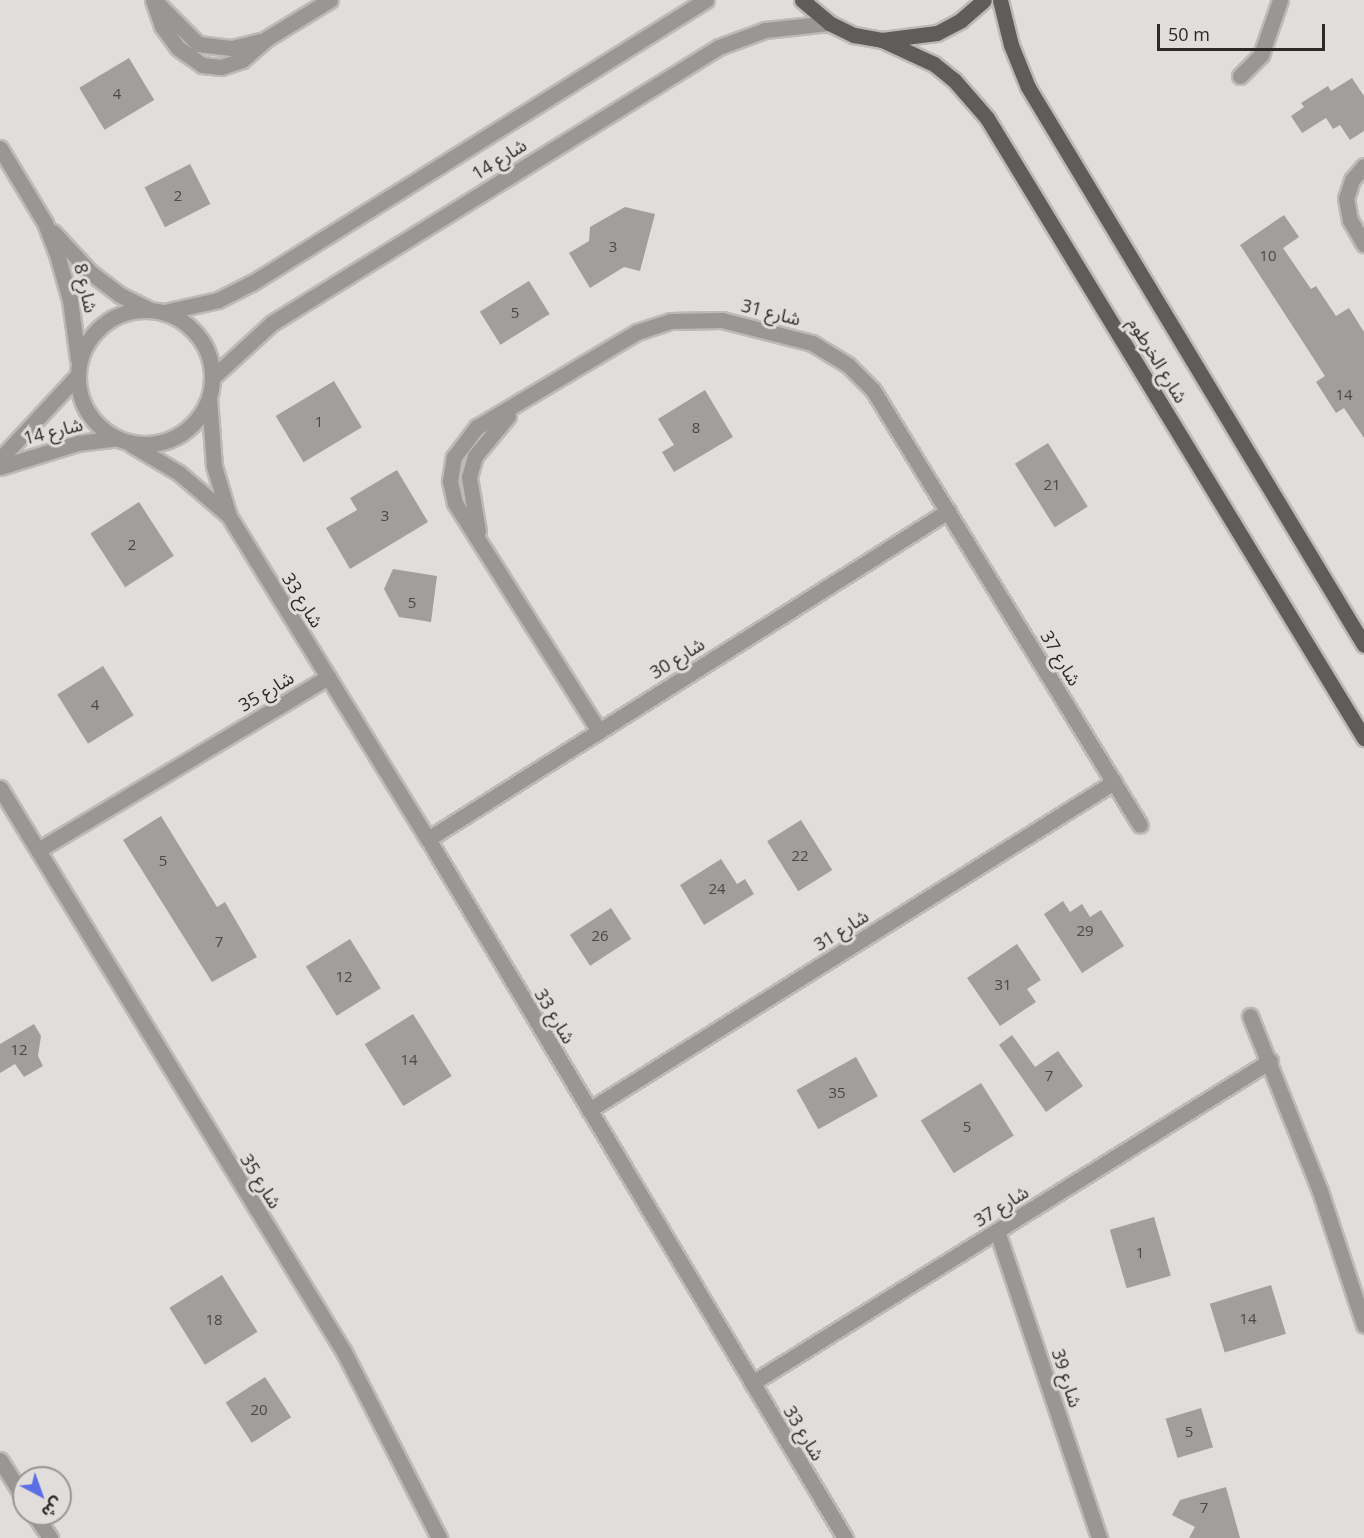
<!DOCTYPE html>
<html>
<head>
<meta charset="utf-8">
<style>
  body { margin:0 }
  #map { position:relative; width:1364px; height:1538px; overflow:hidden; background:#e1dddb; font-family:"Open Sans","Noto Sans Arabic",sans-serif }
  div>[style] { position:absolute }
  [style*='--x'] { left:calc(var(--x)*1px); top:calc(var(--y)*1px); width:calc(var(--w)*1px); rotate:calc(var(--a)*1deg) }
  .building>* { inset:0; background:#a29e9c; transform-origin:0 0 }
  .roads { filter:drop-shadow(2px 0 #bdb9b7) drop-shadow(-2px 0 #bdb9b7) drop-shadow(0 2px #bdb9b7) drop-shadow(0 -2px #bdb9b7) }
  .minor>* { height:15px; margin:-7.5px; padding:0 7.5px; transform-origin:7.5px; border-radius:7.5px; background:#999796 }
  .minor>.ring { margin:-7.5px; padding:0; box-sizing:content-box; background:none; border:15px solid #999796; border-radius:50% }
  .major>* { height:15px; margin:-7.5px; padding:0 7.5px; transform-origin:7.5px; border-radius:7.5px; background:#605c5c }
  span { translate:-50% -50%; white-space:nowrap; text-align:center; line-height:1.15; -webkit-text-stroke:6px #e1dddb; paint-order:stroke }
  .number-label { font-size:15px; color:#4a4746 }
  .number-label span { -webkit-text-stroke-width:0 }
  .street-label { font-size:18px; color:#2c2a29 }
  .north { position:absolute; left:12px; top:1466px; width:60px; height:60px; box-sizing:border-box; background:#e1dddb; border:2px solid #999594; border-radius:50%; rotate:139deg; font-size:16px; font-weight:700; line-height:24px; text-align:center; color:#2c2a29 }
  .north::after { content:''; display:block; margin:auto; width:21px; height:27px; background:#5c6ee5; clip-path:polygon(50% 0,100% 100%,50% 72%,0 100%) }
  .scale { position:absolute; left:1157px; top:24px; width:168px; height:27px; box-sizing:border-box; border:3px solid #2c2a29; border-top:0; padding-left:8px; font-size:18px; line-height:21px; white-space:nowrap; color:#2c2a29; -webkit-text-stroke:4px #e1dddb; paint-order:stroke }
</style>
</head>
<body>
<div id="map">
  <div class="building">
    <div style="left:129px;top:58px;width:49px;height:58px;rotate:59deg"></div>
    <div style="clip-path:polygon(1352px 78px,1364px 96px,1364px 131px,1350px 140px,1340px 125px,1333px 129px,1326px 118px,1302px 133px,1291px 116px,1304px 107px,1301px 103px,1328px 86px,1331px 91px)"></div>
    <div style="left:190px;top:164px;width:45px;height:51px;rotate:63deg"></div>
    <div style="clip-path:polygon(625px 207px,655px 214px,640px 271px,624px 267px,590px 288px,569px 253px,589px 241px,590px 227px)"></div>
    <div style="clip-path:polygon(1284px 215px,1299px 237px,1283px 248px,1311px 289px,1316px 286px,1336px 316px,1349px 308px,1364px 332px,1364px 438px,1344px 408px,1336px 413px,1316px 382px,1325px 376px,1240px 245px)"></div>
    <div style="left:529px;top:281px;width:39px;height:58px;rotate:58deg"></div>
    <div style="left:334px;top:381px;width:54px;height:68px;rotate:59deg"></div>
    <div style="clip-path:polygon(705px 390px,733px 437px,674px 472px,662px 452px,674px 445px,658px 419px)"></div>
    <div style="left:1048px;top:443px;width:75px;height:39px;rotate:58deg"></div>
    <div style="clip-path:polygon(397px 470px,428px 522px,350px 569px,326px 528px,357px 510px,350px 498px)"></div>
    <div style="left:139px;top:502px;width:64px;height:58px;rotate:57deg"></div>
    <div style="clip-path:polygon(393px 569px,437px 576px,431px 622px,399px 617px,384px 589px)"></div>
    <div style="left:103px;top:666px;width:58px;height:54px;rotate:58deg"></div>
    <div style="clip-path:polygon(161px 816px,217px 907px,225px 902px,257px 957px,212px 982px,123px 840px)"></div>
    <div style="left:801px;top:820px;width:59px;height:40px;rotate:58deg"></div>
    <div style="clip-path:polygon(721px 859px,737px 884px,745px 879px,754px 894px,704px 925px,680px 885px)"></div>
    <div style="clip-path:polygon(1063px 901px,1070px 912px,1082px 904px,1090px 917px,1101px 910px,1124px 946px,1082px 973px,1044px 914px)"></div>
    <div style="left:611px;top:908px;width:37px;height:49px;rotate:57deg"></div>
    <div style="left:350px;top:939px;width:58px;height:52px;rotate:58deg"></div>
    <div style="clip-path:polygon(1017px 944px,1041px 980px,1027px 989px,1036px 1002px,1000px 1026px,967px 978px)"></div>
    <div style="left:413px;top:1014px;width:73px;height:57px;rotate:58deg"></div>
    <div style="clip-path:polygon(34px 1024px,41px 1036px,38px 1056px,43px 1066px,24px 1077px,15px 1064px,0 1073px,0 1044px)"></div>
    <div style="clip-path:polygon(1012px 1035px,1035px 1067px,1058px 1051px,1083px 1086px,1046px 1112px,999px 1045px)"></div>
    <div style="left:856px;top:1057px;width:45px;height:68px;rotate:61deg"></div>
    <div style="left:981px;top:1083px;width:62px;height:71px;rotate:58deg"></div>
    <div style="left:1154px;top:1217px;width:61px;height:46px;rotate:74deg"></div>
    <div style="left:222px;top:1275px;width:67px;height:62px;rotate:58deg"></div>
    <div style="left:1271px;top:1285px;width:51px;height:64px;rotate:73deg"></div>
    <div style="left:265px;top:1377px;width:48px;height:47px;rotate:57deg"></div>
    <div style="left:1201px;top:1408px;width:41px;height:37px;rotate:73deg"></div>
    <div style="clip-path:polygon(1226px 1487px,1240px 1538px,1189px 1538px,1195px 1527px,1172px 1515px,1180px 1500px)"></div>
  </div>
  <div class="roads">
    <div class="minor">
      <div style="--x:153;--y:0;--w:28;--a:71"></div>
      <div style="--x:162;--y:26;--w:27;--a:54"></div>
      <div style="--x:178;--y:48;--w:29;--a:35"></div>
      <div style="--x:202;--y:65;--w:19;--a:6"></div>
      <div style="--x:221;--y:67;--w:22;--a:-18"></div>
      <div style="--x:242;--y:60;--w:32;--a:-41"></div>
      <div style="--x:266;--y:39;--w:75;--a:-31.4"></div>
      <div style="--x:156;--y:2;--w:59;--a:45"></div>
      <div style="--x:198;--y:44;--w:34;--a:7"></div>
      <div style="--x:232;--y:48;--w:29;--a:-14"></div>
      <div style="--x:1240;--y:76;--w:30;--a:-45"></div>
      <div style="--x:1261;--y:55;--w:58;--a:-70.9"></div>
      <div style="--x:0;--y:148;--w:87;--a:59"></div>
      <div style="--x:45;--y:223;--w:30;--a:69"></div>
      <div style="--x:56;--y:251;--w:51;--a:74.1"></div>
      <div style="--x:70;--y:300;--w:60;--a:82.3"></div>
      <div style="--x:1364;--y:166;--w:18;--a:131"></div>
      <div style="--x:1352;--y:180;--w:19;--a:108"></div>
      <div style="--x:1346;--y:198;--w:22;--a:80"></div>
      <div style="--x:1350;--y:220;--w:28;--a:60"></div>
      <div style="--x:53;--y:232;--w:56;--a:47.2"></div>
      <div style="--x:91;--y:273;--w:36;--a:37"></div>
      <div style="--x:120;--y:295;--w:30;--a:26"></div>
      <div class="ring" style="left:78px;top:310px;width:119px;height:119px"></div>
      <div style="--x:164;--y:312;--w:55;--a:-12.5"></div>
      <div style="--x:218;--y:300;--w:38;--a:-27"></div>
      <div style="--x:252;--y:283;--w:535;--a:-31.94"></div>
      <div style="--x:212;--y:378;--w:81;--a:-42.5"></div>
      <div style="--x:272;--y:323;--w:525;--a:-31.69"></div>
      <div style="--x:719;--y:47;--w:49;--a:-20.3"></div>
      <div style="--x:765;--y:30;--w:64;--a:-6.2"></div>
      <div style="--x:209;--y:398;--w:68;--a:85.8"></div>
      <div style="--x:214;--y:466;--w:52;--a:73.3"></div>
      <div style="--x:229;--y:516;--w:379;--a:58.4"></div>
      <div style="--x:428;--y:839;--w:814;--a:59.18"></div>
      <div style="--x:132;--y:445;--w:55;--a:30.8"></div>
      <div style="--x:179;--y:473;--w:66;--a:40.7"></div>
      <div style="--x:0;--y:459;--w:113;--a:-47.1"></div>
      <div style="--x:0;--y:467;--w:82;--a:-17.1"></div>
      <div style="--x:78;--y:443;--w:39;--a:-7"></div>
      <div style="--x:478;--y:531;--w:55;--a:-99.5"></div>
      <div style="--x:469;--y:477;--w:22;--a:-74"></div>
      <div style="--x:475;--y:456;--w:52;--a:-50.5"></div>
      <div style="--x:599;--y:731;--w:270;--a:-122.3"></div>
      <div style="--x:455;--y:503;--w:23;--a:-103"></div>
      <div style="--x:450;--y:481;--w:24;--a:-81"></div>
      <div style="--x:454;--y:457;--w:38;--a:-53"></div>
      <div style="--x:477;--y:427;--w:186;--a:-30.7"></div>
      <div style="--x:637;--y:332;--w:35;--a:-18"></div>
      <div style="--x:670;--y:321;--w:52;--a:-1.1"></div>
      <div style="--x:722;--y:320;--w:93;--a:14.3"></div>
      <div style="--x:812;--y:343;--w:42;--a:31.4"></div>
      <div style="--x:848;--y:365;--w:35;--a:45"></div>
      <div style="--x:873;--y:390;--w:510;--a:58.46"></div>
      <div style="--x:0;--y:788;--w:661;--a:58.62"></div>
      <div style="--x:344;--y:1352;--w:209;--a:62.9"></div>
      <div style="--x:428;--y:839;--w:615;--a:-32.24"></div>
      <div style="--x:38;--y:850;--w:338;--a:-30.8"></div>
      <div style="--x:1250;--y:1016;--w:188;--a:68.2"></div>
      <div style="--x:1320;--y:1191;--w:141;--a:71.8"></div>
      <div style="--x:589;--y:1110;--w:619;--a:-32"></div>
      <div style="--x:997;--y:1231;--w:324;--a:71.6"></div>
      <div style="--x:752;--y:1383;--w:610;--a:-31.87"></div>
      <div style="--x:0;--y:1460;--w:45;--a:57.7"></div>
      <div style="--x:34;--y:1514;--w:29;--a:56"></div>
    </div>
    <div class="major">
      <div style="--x:802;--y:0;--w:35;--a:40"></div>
      <div style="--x:829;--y:23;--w:28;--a:26"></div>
      <div style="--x:854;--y:35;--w:28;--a:10"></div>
      <div style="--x:882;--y:40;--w:55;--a:-7.3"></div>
      <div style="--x:937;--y:33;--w:27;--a:-28"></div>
      <div style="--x:961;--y:20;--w:30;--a:-41"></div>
      <div style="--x:1000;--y:0;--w:46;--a:76.3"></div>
      <div style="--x:1011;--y:45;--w:45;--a:68"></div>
      <div style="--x:1028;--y:87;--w:651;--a:58.95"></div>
      <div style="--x:882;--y:40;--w:57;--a:24.8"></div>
      <div style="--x:934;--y:64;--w:26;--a:39"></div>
      <div style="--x:954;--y:80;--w:50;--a:49"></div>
      <div style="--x:987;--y:118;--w:726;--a:58.7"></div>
    </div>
  </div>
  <div class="number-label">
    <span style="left:117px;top:94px">4</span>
    <span style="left:178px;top:196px">2</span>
    <span style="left:613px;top:247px">3</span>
    <span style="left:1268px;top:256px">10</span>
    <span style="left:515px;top:313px">5</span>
    <span style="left:1344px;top:395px">14</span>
    <span style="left:319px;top:422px">1</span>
    <span style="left:696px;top:428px">8</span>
    <span style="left:1052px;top:485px">21</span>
    <span style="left:385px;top:516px">3</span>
    <span style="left:132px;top:545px">2</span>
    <span style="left:412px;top:603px">5</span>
    <span style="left:95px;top:705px">4</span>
    <span style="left:800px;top:856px">22</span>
    <span style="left:163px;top:861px">5</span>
    <span style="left:717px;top:889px">24</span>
    <span style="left:1085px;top:931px">29</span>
    <span style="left:600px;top:936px">26</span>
    <span style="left:219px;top:942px">7</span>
    <span style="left:344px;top:977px">12</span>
    <span style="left:1003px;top:985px">31</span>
    <span style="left:19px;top:1050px">12</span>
    <span style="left:409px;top:1060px">14</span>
    <span style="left:1049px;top:1076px">7</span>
    <span style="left:837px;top:1093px">35</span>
    <span style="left:967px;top:1127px">5</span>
    <span style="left:1140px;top:1253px">1</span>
    <span style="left:1248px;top:1319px">14</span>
    <span style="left:214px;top:1320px">18</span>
    <span style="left:259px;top:1410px">20</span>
    <span style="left:1189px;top:1432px">5</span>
    <span style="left:1204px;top:1508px">7</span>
  </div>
  <div class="street-label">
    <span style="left:499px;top:159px;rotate:-32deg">شارع 14</span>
    <span style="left:86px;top:288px;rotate:77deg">شارع 8</span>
    <span style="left:771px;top:312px;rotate:14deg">شارع 31</span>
    <span style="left:1158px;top:360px;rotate:59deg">شارع الخرطوم</span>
    <span style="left:53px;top:431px;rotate:-14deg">شارع 14</span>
    <span style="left:303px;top:600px;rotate:58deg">شارع 33</span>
    <span style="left:677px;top:658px;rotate:-32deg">شارع 30</span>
    <span style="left:1061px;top:658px;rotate:59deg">شارع 37</span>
    <span style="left:266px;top:691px;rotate:-31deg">شارع 35</span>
    <span style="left:841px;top:930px;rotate:-32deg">شارع 31</span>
    <span style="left:555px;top:1016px;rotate:59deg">شارع 33</span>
    <span style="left:261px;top:1181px;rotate:58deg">شارع 35</span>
    <span style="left:1001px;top:1206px;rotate:-32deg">شارع 37</span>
    <span style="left:1067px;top:1378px;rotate:72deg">شارع 39</span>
    <span style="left:804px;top:1433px;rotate:59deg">شارع 33</span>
  </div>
  <div class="north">ش</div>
  <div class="scale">50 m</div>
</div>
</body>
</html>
